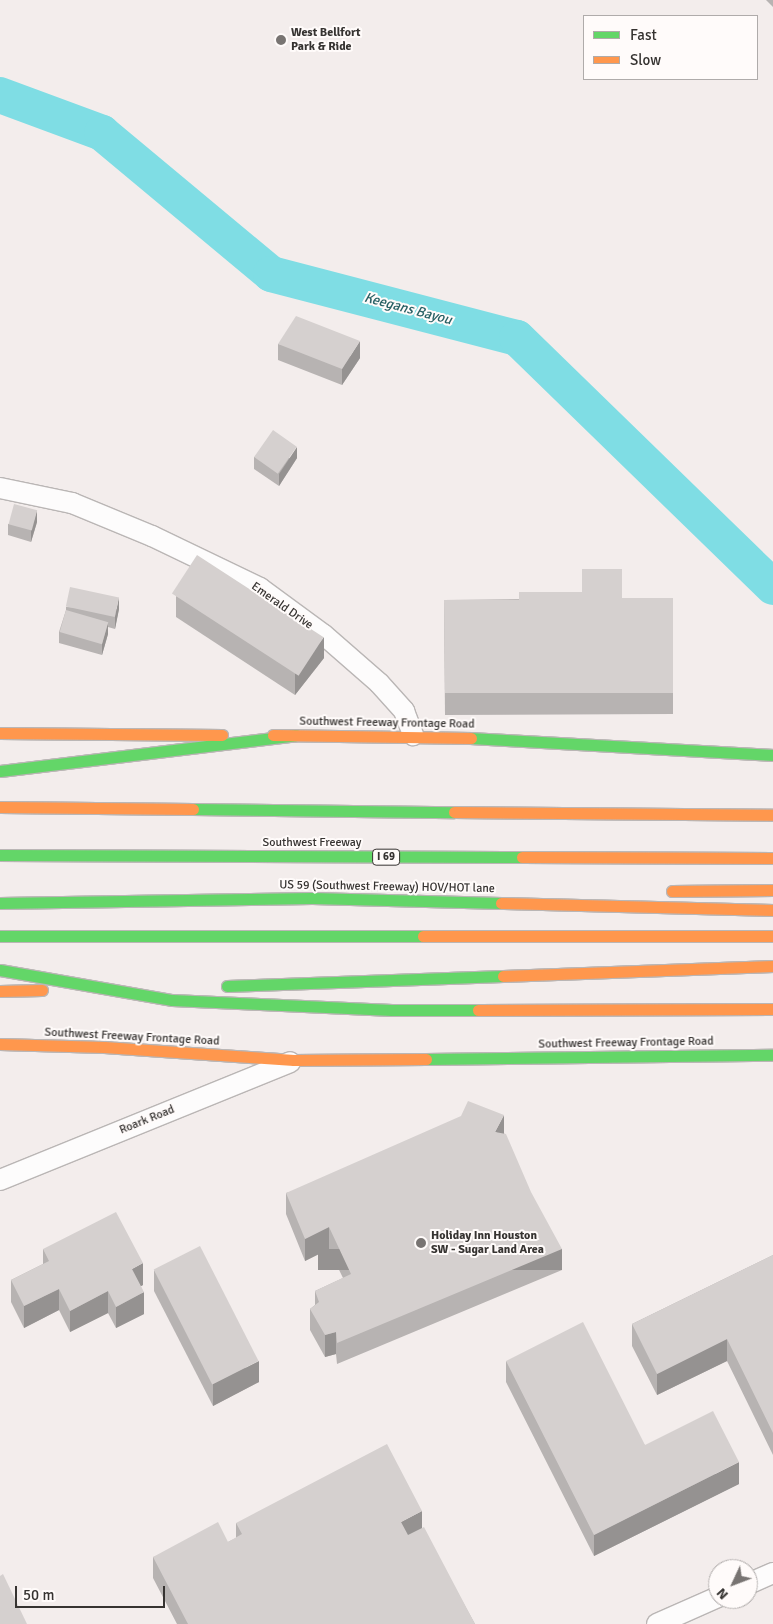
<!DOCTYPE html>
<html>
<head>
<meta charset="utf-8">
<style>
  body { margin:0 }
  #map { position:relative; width:773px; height:1624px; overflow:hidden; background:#f3edec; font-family:Signika,sans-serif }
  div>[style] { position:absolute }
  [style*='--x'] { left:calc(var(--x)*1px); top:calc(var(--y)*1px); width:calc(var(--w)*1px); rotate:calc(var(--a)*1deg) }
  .river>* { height:36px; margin:-18px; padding:0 18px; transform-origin:18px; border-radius:18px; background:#7fdde4 }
  .roads { filter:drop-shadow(1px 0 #bab6b5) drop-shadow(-1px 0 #bab6b5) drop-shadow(0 1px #bab6b5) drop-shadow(0 -1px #bab6b5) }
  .street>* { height:20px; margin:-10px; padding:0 10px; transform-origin:10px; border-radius:10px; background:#fdfcfc }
  .fast>* { height:11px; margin:-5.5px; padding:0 5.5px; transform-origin:5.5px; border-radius:5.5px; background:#63d668 }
  .slow>* { height:11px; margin:-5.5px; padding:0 5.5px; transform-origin:5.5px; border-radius:5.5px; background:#ff974d }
  .wall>* { inset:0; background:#b7b3b2 }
  .shaded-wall>* { inset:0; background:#959291; transform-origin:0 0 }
  .building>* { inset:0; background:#d5d0cf; transform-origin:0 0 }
  .dots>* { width:14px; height:14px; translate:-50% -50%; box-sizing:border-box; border:2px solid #fffbfa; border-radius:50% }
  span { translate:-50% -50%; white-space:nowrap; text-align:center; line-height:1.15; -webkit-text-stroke:4px #fffbfa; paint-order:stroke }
  .shield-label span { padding:1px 4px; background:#fffbfa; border:1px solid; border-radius:4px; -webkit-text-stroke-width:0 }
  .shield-label { font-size:11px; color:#363331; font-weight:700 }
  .poi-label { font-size:12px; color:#363331; font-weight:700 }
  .left { translate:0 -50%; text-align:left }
  .street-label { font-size:12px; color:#363331 }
  .water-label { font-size:14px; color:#296165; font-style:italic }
  .legend { position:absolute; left:583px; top:15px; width:175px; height:65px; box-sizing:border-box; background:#fffbfa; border:1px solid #afabaa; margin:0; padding:6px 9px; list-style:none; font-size:15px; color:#363331 }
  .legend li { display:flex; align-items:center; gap:10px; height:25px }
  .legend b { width:25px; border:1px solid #afabaa }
  .north { position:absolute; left:708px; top:1559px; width:50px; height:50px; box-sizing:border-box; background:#fffbfa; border:1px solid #afabaa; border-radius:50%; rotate:227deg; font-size:14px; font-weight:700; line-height:20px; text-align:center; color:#363331 }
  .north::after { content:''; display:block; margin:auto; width:18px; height:22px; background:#787472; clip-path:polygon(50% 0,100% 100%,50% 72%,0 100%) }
  .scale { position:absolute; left:15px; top:1586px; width:150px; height:22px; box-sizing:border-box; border:2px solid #363331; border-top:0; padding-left:6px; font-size:15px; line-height:18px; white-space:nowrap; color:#363331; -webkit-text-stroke:4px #fffbfa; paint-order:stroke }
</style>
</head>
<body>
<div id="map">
  <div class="river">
    <div style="--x:0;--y:95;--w:109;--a:20.4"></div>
    <div style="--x:102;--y:133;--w:220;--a:39.8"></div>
    <div style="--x:271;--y:274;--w:254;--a:14.6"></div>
    <div style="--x:517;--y:338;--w:357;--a:44.2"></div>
  </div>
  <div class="roads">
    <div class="street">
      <div style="--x:0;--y:488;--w:74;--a:11.8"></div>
      <div style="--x:72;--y:503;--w:87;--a:22.4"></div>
      <div style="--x:152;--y:536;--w:120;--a:25.7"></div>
      <div style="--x:260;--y:588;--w:79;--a:36.3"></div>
      <div style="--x:324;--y:635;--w:73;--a:41.1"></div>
      <div style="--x:379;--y:683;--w:38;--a:48"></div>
      <div style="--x:404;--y:711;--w:26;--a:69"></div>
      <div style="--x:0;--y:1180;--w:313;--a:-22.1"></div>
      <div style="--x:748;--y:1584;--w:27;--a:-24"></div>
      <div style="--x:657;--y:1624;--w:67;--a:-23.9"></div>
    </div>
    <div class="fast">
      <div style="--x:471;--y:738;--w:302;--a:3.2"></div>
      <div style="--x:0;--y:771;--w:298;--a:-6.9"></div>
      <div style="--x:193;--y:809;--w:261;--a:0.7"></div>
      <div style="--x:0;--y:855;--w:522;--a:0.22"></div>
      <div style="--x:0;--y:903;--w:312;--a:-0.9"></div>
      <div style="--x:312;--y:898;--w:189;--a:1.5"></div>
      <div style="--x:0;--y:936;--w:423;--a:0"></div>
      <div style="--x:0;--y:970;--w:175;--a:9.9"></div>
      <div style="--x:172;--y:1000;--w:220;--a:2.6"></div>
      <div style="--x:392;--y:1010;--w:86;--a:0"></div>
      <div style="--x:227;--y:986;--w:276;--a:-2.1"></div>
      <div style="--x:426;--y:1059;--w:347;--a:-0.7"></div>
    </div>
    <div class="slow">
      <div style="--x:0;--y:733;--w:222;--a:0.5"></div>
      <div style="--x:273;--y:735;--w:198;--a:0.9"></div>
      <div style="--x:0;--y:807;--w:193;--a:0.6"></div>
      <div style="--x:454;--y:812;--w:319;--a:0.5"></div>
      <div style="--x:522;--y:857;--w:251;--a:0.2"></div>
      <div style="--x:672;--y:891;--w:101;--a:-0.6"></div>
      <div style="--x:501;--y:903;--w:272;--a:1.5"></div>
      <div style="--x:423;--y:936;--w:350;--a:0"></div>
      <div style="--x:503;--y:976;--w:270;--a:-2.1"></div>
      <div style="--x:0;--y:991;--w:42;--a:-1.4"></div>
      <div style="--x:478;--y:1010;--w:295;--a:-0.2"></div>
      <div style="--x:0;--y:1044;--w:104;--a:1.7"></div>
      <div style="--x:104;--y:1047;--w:190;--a:3.9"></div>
      <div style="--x:294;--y:1060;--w:132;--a:-0.4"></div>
    </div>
  </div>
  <div class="wall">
    <div style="clip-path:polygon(766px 0,773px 0,773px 7px)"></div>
    <div style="clip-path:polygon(278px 344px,360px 358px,342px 385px,278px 360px)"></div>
    <div style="clip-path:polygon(254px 457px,297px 458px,279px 486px,254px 469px)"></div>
    <div style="clip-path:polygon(37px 522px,31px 542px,8px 535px,8px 524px)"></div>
    <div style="clip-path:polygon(176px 596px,324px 658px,295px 695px,176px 617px)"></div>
    <div style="clip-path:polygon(622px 598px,673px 598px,673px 714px,445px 715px,444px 600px)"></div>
    <div style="clip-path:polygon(66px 607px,119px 609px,115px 629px,108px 627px,108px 634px,102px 655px,59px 643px,59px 632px,66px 610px)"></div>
    <div style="clip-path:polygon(504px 1133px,562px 1270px,337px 1364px,336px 1354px,325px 1357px,310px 1330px,310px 1309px,315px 1305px,315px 1291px,343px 1278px,329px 1249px,305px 1261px,286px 1214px,286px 1193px)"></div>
    <div style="clip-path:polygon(43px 1249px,143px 1285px,141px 1286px,144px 1314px,116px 1328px,108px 1313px,70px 1332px,59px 1310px,24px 1328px,11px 1302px,11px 1280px,43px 1264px)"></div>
    <div style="clip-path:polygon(773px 1255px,773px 1455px,727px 1361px,657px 1395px,632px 1346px,632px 1324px)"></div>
    <div style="clip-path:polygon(154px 1270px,259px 1382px,213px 1406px,154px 1291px)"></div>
    <div style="clip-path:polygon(506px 1361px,645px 1445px,739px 1484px,594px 1556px,506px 1382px)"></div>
    <div style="clip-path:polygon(236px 1523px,422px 1528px,475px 1624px,177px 1624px,153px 1578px,153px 1557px,228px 1542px,236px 1538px)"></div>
  </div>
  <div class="shaded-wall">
    <div style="clip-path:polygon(360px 341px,360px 358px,342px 385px,342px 369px)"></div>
    <div style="clip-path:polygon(297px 447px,297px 458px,279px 486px,279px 474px)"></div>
    <div style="clip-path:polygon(37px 510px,37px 522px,31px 542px,31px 530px)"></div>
    <div style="clip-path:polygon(119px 597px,119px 609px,115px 629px,115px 617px)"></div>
    <div style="clip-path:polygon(108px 622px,108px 634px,102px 655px,102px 644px)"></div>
    <div style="clip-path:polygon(324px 637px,324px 658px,295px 695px,295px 674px)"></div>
    <div style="clip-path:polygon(504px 1115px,504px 1136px,495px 1132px)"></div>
    <div style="clip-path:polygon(329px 1227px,329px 1249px,305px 1261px,305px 1239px)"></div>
    <div style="left:562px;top:1249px;width:21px;height:244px;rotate:90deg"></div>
    <div style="clip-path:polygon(143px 1263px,143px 1285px,132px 1291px,132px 1269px)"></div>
    <div style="clip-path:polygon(59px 1289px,59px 1310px,24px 1328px,24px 1306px)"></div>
    <div style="clip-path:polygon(108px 1291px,108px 1313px,70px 1332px,70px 1311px)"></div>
    <div style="clip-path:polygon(144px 1292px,144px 1314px,116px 1328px,116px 1307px)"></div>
    <div style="clip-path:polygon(336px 1332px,336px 1354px,325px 1357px,325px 1335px)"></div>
    <div style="clip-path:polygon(727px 1339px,727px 1361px,657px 1395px,657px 1374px)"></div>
    <div style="clip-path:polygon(259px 1361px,259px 1382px,213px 1406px,213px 1384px)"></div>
    <div style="clip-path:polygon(739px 1462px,739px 1484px,594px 1556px,594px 1535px)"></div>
    <div style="clip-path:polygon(422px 1511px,422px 1533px,401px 1544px,401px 1522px)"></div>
  </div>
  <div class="building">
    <div style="clip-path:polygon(296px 316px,360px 341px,342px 369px,278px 344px)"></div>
    <div style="left:273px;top:430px;width:29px;height:33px;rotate:35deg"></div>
    <div style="left:14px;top:504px;width:24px;height:21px;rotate:15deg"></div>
    <div style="left:197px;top:555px;width:151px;height:46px;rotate:33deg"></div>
    <div style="clip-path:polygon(582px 569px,622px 569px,622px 598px,673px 598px,673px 693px,445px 693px,444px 600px,519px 600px,519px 592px,582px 592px)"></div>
    <div style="left:70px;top:587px;width:50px;height:20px;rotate:12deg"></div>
    <div style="left:66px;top:610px;width:44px;height:23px;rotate:16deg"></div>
    <div style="clip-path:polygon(468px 1101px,504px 1115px,495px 1132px,506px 1134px,531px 1192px,562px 1249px,337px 1343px,336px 1332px,325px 1335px,310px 1309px,319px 1302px,315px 1291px,351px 1274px,329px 1227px,305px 1239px,286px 1193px,461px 1116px)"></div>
    <div style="clip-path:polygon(116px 1212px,143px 1263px,132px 1269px,144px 1292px,116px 1307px,108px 1291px,70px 1311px,59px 1289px,24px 1306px,11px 1280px,49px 1261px,43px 1249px)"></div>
    <div style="left:200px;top:1246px;width:129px;height:52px;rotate:63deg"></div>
    <div style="clip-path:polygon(773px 1255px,773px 1433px,727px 1339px,657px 1374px,632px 1324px)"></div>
    <div style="clip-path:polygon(583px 1322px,645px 1445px,713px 1411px,739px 1462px,594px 1535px,506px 1361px)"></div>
    <div style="clip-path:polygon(387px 1444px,422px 1511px,401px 1522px,408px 1535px,424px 1527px,475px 1624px,188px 1624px,153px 1557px,218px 1522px,228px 1542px,242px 1534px,236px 1523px)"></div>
    <div style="clip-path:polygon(3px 1574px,27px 1624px,0 1624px,0 1576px)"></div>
  </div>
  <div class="dots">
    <div style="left:281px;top:40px;background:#787472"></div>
    <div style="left:421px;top:1243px;background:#787472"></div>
  </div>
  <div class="shield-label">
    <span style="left:386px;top:857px">I 69</span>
  </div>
  <div class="poi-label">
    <span class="left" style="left:291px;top:40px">West Bellfort<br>Park &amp; Ride</span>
    <span class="left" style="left:431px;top:1243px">Holiday Inn Houston<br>SW - Sugar Land Area</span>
  </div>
  <div class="street-label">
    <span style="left:282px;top:606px;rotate:35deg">Emerald Drive</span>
    <span style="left:387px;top:723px;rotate:1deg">Southwest Freeway Frontage Road</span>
    <span style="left:312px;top:843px">Southwest Freeway</span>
    <span style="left:387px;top:887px;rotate:1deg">US 59 (Southwest Freeway) HOV/HOT lane</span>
    <span style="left:132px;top:1037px;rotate:3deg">Southwest Freeway Frontage Road</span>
    <span style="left:626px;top:1043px;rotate:-1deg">Southwest Freeway Frontage Road</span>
    <span style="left:147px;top:1120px;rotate:-22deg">Roark Road</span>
  </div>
  <div class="water-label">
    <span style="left:408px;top:309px;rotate:15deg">Keegans Bayou</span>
  </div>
  <ul class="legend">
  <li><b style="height:6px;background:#63d668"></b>Fast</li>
  <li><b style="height:6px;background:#ff974d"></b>Slow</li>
  </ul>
  <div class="north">N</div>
  <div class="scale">50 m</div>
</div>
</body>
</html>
